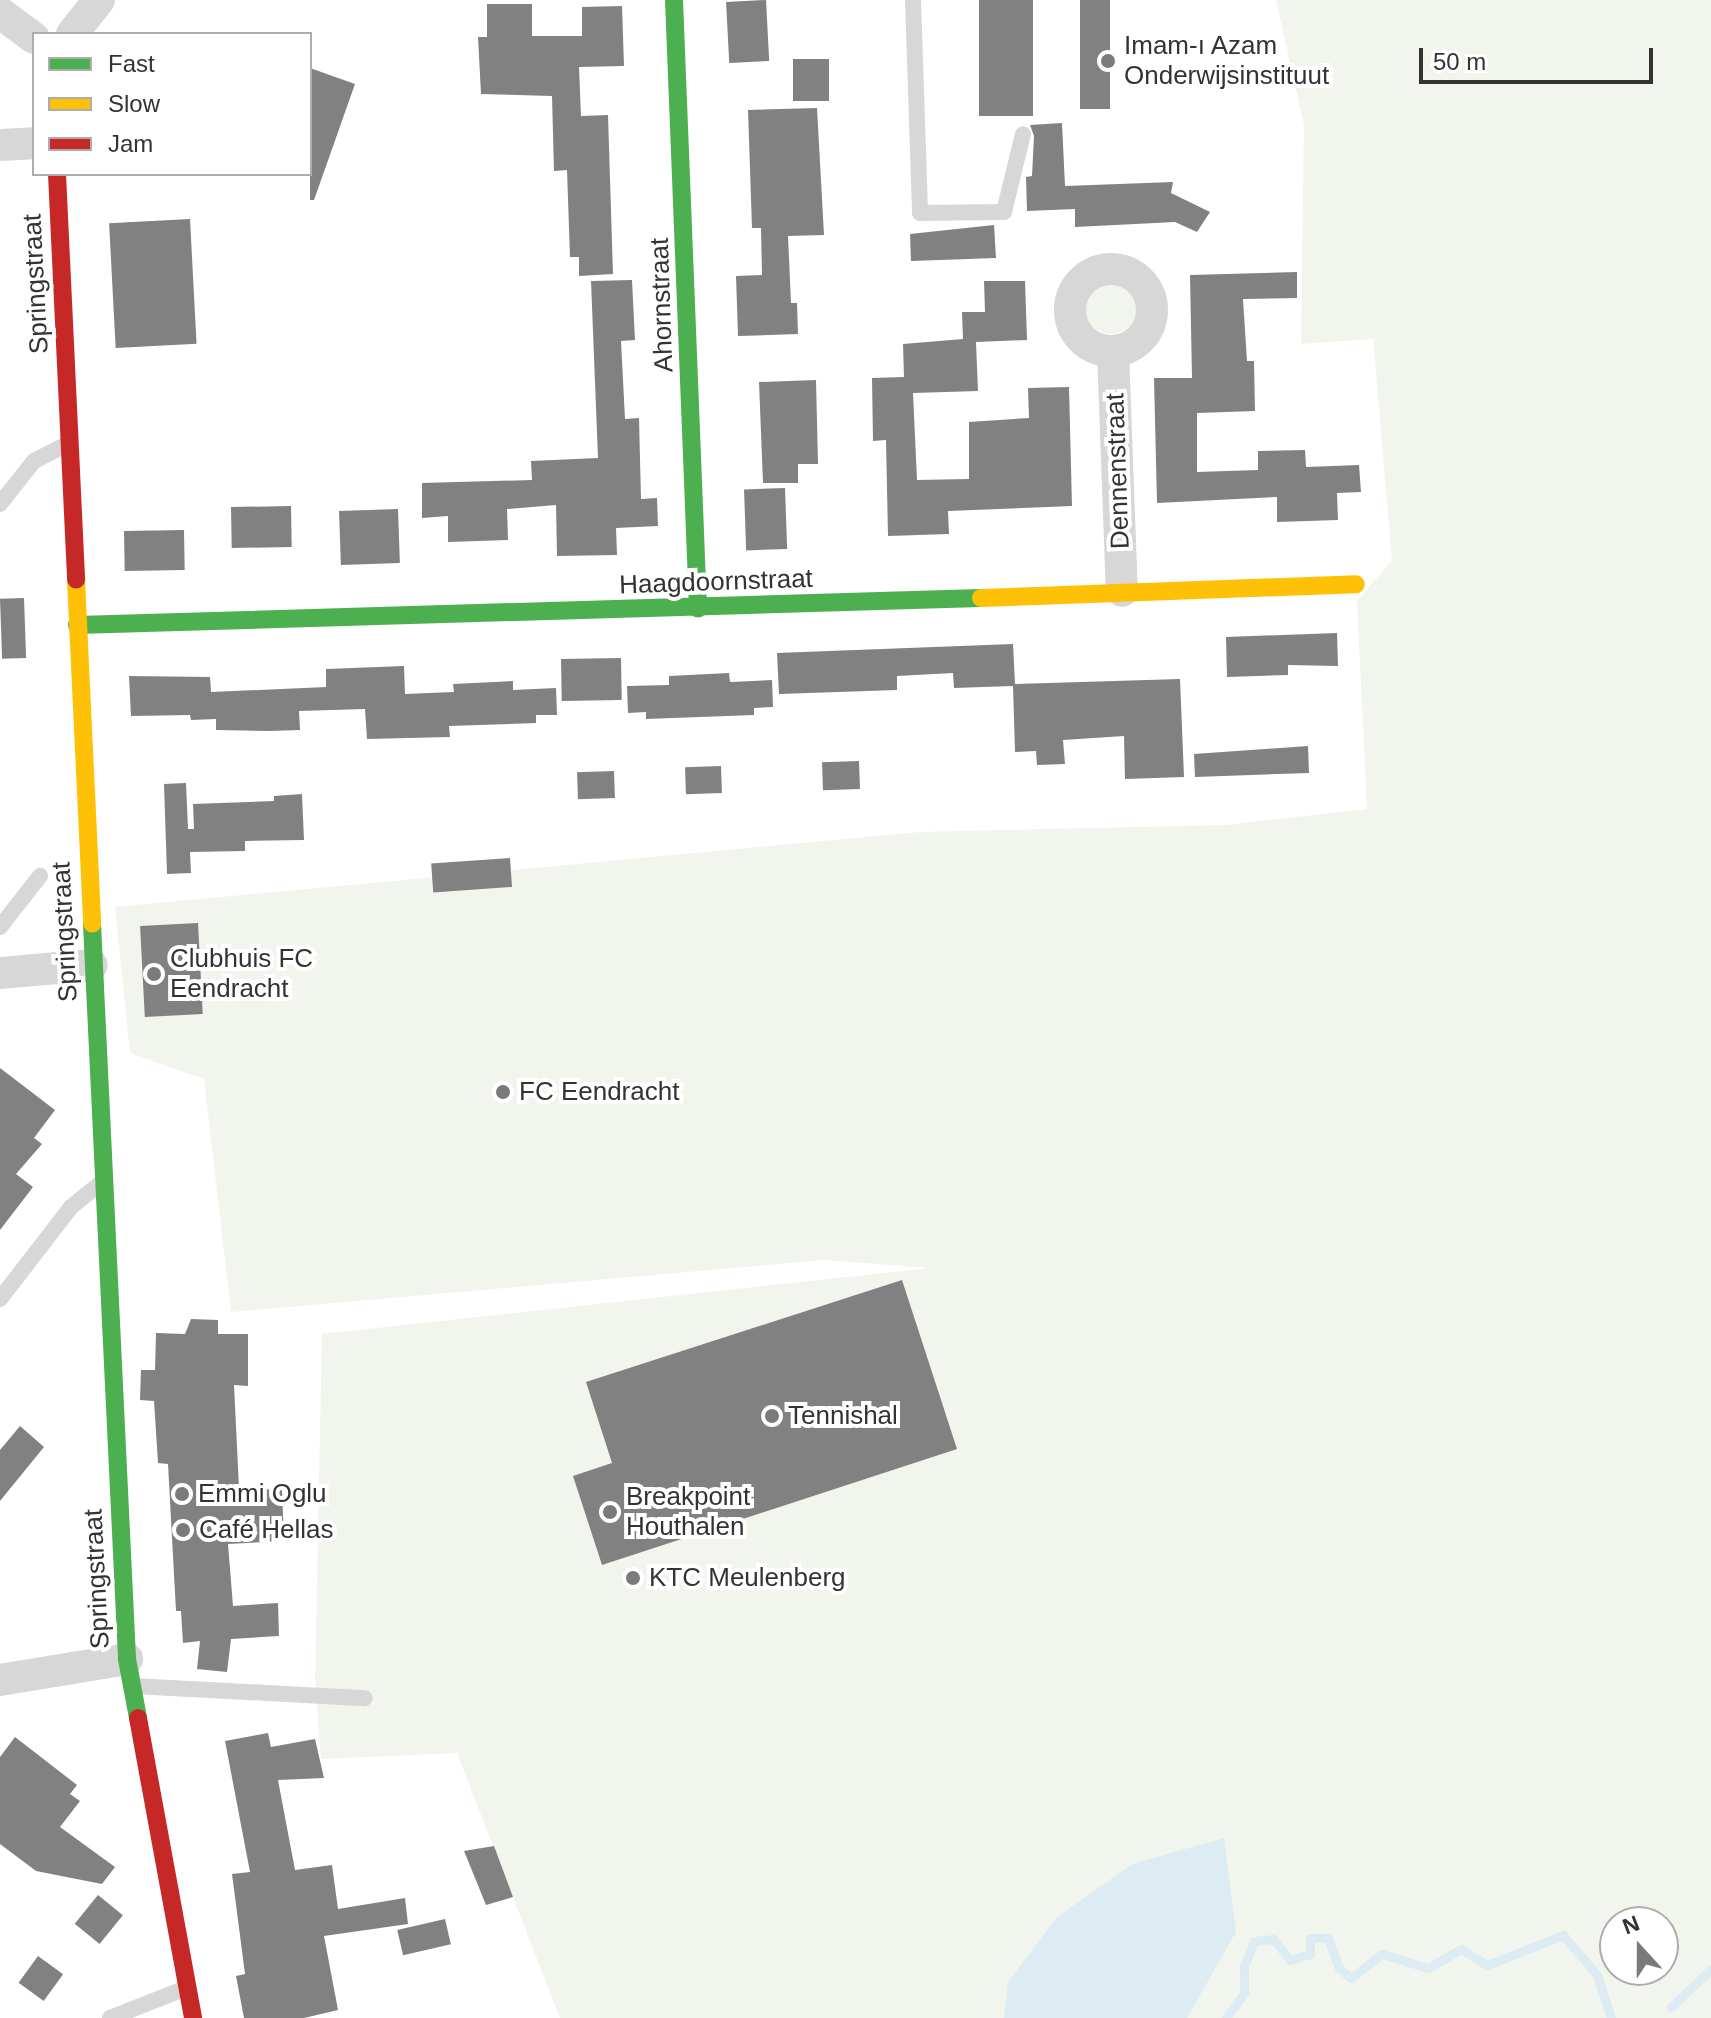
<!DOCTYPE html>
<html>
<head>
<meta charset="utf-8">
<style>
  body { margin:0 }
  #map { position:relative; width:1711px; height:2018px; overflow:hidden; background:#fff; font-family:Helvetica,sans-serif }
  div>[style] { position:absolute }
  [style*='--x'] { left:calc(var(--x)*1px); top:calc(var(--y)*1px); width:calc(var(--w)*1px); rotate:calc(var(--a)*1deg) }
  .green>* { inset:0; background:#f1f5ed }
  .round { border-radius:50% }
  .water>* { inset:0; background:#ddebf3 }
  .stream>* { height:9px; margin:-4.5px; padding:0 4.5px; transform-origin:4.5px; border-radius:4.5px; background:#ddebf3 }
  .building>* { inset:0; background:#818181; transform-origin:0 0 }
  .lane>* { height:16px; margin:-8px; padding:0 8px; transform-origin:8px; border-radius:8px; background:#d7d7d7 }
  .street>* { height:32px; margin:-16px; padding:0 16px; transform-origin:16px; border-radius:16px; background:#d7d7d7 }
  .street>.ring { margin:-16px; padding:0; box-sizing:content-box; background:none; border:32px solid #d7d7d7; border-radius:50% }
  .fast>* { height:18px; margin:-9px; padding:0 9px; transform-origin:9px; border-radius:9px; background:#4caf50 }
  .slow>* { height:18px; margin:-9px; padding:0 9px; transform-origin:9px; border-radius:9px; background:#ffc107 }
  .jam>* { height:18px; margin:-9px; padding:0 9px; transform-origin:9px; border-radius:9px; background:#c62828 }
  .dots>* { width:22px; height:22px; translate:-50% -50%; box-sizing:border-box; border:4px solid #fff; border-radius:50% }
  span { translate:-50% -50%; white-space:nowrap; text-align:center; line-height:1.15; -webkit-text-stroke:8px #fff; paint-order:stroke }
  .poi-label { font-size:26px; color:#333 }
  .left { translate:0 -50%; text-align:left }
  .street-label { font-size:26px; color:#333 }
  .legend { position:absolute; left:32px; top:32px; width:280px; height:144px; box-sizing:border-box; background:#fff; border:2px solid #adadad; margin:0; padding:10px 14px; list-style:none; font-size:24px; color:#333 }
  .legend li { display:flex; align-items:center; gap:16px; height:40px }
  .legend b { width:40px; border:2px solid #adadad }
  .north { position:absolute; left:1599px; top:1906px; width:80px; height:80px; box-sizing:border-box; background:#fff; border:2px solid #adadad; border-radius:50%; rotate:339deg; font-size:22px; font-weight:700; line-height:32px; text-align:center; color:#333 }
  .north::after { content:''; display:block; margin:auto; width:28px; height:36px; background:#7a7a7a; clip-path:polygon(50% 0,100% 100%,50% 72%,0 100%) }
  .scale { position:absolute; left:1419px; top:48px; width:234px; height:36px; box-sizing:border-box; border:4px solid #333; border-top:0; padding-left:10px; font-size:24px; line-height:28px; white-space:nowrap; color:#333; -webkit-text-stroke:6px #fff; paint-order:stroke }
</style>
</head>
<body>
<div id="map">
  <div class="green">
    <div style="clip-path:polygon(evenodd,1276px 0,1711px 0,1711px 2018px,560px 2018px,457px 1753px,321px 1759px,315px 1678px,322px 1334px,930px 1268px,824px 1260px,231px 1312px,204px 1079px,130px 1053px,115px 907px,920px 832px,1226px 825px,1367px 809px,1357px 601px,1392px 560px,1373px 339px,1301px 344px,1304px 125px,1276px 0,1615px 1922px,1663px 1922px,1663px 1970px,1615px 1970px,1615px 1922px)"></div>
    <div class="round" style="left:1085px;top:282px;width:52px;height:52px"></div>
  </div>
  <div class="water">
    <div style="clip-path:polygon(1224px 1838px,1236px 1932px,1187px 2018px,1004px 2018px,1008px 1982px,1056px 1918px,1132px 1864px)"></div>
  </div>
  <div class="stream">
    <div style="--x:1671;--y:2007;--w:55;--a:-43.5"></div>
    <div style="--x:1226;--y:2018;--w:31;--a:-54"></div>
    <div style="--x:1244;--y:1993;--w:26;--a:-90"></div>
    <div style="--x:1244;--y:1967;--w:28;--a:-69"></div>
    <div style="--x:1254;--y:1941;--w:19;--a:-6"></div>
    <div style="--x:1273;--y:1939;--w:27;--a:51"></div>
    <div style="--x:1290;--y:1960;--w:21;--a:-17"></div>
    <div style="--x:1310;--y:1954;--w:16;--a:-90"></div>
    <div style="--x:1310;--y:1938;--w:18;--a:0"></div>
    <div style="--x:1328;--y:1938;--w:32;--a:70"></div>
    <div style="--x:1339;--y:1968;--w:16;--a:40"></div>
    <div style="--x:1351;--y:1978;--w:39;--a:-38"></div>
    <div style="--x:1382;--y:1954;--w:48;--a:16.9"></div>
    <div style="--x:1428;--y:1968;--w:38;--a:-30"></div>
    <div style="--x:1461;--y:1949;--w:31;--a:32"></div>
    <div style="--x:1487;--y:1965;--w:82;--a:-21.5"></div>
    <div style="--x:1563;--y:1935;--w:52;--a:49.6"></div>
    <div style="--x:1597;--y:1975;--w:45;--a:72"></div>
  </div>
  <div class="building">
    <div style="left:766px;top:0;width:61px;height:40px;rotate:87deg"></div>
    <div style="left:979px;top:0;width:54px;height:116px"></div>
    <div style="left:1080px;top:0;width:30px;height:109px"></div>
    <div style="clip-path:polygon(487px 4px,532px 4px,532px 36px,582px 36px,582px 7px,622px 6px,624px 66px,579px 67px,581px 116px,608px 115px,613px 274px,579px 276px,579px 257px,570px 257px,567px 170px,554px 171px,552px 96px,481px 94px,478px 37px,487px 37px)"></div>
    <div style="left:793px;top:59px;width:36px;height:42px"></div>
    <div style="clip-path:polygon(310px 68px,355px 84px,314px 200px,310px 200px)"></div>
    <div style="clip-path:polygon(817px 108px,824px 235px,788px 236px,791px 303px,797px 303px,798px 334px,738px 336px,736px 276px,762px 275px,761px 228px,752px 228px,748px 110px)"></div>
    <div style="clip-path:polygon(1062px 123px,1065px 186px,1173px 182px,1171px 193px,1210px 212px,1197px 232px,1175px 222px,1075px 227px,1075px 209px,1027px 211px,1026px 177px,1032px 176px,1034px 136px,1030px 125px)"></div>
    <div style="left:190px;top:219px;width:125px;height:81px;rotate:87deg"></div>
    <div style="clip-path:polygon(994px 225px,996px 258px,911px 261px,910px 234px)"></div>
    <div style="clip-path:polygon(1297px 272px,1297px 298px,1243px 299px,1247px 361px,1254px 361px,1255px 411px,1197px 413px,1197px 472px,1258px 470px,1258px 451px,1305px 450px,1306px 467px,1359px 465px,1361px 492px,1337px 493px,1338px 520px,1277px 522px,1277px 497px,1157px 503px,1154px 378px,1192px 378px,1190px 275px)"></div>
    <div style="clip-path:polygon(632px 280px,635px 340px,621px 341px,625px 419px,639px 418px,641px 499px,657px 498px,658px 526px,616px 528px,617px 555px,557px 556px,556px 505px,507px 509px,508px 540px,448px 542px,448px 516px,422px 518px,422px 483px,532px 480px,531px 461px,598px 458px,591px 281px)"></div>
    <div style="clip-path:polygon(984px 281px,1025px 281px,1027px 340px,976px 342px,978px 391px,913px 393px,917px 480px,969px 479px,969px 422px,1029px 418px,1028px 388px,1069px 387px,1072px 506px,948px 511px,949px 534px,888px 536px,886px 440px,873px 441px,872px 378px,904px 377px,903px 344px,963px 339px,962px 312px,985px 312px)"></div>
    <div style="clip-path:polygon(816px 380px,818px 464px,798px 464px,798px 483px,763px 483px,759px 382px)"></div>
    <div style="left:785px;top:488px;width:61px;height:41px;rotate:88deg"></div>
    <div style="left:291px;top:506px;width:41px;height:60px;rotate:89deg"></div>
    <div style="left:398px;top:509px;width:54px;height:59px;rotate:88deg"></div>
    <div style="left:184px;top:530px;width:40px;height:60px;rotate:89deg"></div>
    <div style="left:24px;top:598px;width:60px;height:24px;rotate:88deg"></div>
    <div style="clip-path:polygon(1337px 633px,1338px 666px,1288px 665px,1288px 675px,1227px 677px,1226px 637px)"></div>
    <div style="clip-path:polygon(1013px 644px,1015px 684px,1180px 679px,1184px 777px,1125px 779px,1124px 736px,1063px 740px,1065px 764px,1037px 765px,1036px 751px,1015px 752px,1013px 686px,954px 688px,953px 673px,897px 676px,897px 690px,779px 694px,777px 653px)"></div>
    <div style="left:621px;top:658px;width:42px;height:60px;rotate:89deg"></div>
    <div style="clip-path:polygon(404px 666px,405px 694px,454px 692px,453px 684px,513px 681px,513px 690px,556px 688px,557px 715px,536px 715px,536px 723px,449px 726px,450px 737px,367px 739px,365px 709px,299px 711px,300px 730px,269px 731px,216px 730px,216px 719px,191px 720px,190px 715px,131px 716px,129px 676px,210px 677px,211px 692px,326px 687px,326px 669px)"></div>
    <div style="clip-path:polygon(729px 673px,730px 682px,772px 680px,773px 707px,754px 708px,754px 715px,646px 719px,646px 712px,628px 713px,627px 686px,669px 685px,669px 676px)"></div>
    <div style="clip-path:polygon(1308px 746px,1309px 773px,1195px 777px,1194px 754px)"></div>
    <div style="left:859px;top:761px;width:28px;height:37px;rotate:88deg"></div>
    <div style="left:721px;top:766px;width:27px;height:36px;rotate:88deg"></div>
    <div style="left:614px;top:771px;width:27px;height:37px;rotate:88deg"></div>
    <div style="clip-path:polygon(186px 783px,188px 829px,194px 829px,193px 804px,274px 801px,274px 796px,302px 794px,304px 840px,245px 841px,245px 851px,190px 852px,191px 873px,167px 874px,164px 784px)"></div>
    <div style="left:510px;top:858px;width:29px;height:79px;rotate:86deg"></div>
    <div style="left:198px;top:923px;width:91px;height:58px;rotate:87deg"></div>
    <div style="clip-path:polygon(0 1068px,55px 1110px,34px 1138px,42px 1144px,16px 1174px,33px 1187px,0 1230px)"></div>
    <div style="clip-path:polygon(902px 1280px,957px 1449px,602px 1565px,573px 1476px,612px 1463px,586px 1382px)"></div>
    <div style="clip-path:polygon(191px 1319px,218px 1320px,218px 1334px,248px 1334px,248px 1386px,234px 1385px,239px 1488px,282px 1490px,284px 1541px,228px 1544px,233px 1606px,278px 1603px,279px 1636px,231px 1639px,227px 1672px,197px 1669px,200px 1641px,183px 1643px,181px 1611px,176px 1611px,168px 1464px,158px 1463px,154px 1401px,140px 1400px,141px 1370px,155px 1370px,156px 1333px,185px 1334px)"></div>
    <div style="clip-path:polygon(20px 1426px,44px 1447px,0 1501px,0 1450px)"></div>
    <div style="clip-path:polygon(268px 1733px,271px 1747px,315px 1739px,324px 1778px,278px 1780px,295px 1870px,332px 1865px,338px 1909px,405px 1898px,408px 1924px,324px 1936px,338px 2010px,304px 2018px,244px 2018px,236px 1976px,245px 1974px,232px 1874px,250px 1872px,225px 1741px)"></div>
    <div style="clip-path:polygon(15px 1737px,77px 1785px,70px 1794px,80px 1801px,60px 1827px,115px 1867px,102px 1884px,36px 1871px,0 1844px,0 1757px)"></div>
    <div style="clip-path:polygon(494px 1846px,513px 1897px,486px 1905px,464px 1851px)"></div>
    <div style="left:98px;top:1895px;width:32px;height:37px;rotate:39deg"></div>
    <div style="left:445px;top:1919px;width:26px;height:49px;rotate:77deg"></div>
    <div style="left:38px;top:1956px;width:31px;height:33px;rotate:36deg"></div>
  </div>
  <div class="lane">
    <div style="--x:913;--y:0;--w:213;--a:88.1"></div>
    <div style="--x:920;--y:213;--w:84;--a:-0.7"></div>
    <div style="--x:1004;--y:212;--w:80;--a:-76.3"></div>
    <div style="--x:0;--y:504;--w:55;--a:-51.7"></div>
    <div style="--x:34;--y:461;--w:36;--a:-27"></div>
    <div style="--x:0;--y:927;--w:65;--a:-51.9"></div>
    <div style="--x:0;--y:1299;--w:116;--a:-52.3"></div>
    <div style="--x:71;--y:1207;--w:36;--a:-39"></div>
    <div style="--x:133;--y:1686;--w:232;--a:3"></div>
    <div style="--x:110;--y:2018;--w:82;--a:-21.5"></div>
  </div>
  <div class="street">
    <div style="--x:0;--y:13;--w:42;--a:36.3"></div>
    <div style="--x:72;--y:34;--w:43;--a:-51.5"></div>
    <div style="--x:0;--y:145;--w:34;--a:-3"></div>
    <div class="ring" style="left:1070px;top:269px;width:50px;height:50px"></div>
    <div style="--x:1113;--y:351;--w:240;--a:87.9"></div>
    <div style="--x:0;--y:973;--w:92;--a:-5"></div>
    <div style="--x:0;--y:1680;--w:129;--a:-9.4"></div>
  </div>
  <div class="fast">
    <div style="--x:674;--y:0;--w:609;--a:87.74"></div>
    <div style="--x:77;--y:625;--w:904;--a:-1.71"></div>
    <div style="--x:92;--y:924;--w:736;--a:87.27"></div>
    <div style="--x:127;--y:1659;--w:60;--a:79.4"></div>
  </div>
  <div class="slow">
    <div style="--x:76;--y:580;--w:344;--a:87.3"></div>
    <div style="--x:981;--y:598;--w:375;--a:-2.1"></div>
  </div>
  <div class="jam">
    <div style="--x:57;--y:174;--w:406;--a:87.3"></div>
    <div style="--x:138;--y:1718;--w:305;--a:79.6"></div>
  </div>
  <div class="dots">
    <div style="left:1108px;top:61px;background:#7a7a7a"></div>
    <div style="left:154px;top:974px;background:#7a7a7a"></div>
    <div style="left:503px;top:1092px;background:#7a7a7a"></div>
    <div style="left:772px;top:1416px;background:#7a7a7a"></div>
    <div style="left:182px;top:1494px;background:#7a7a7a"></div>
    <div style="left:610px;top:1512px;background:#7a7a7a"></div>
    <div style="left:183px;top:1530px;background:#7a7a7a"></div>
    <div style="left:633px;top:1578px;background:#7a7a7a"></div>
  </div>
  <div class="poi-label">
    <span class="left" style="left:1124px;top:61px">Imam-ı Azam<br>Onderwijsinstituut</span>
    <span class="left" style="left:170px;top:974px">Clubhuis FC<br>Eendracht</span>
    <span class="left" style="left:519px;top:1092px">FC Eendracht</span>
    <span class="left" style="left:788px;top:1416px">Tennishal</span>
    <span class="left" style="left:198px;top:1494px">Emmi Oglu</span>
    <span class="left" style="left:626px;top:1512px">Breakpoint<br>Houthalen</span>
    <span class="left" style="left:199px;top:1530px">Café Hellas</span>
    <span class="left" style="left:649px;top:1578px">KTC Meulenberg</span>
  </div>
  <div class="street-label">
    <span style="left:36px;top:284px;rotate:-93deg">Springstraat</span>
    <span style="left:662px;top:305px;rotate:-92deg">Ahornstraat</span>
    <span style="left:1118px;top:471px;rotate:-92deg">Dennenstraat</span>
    <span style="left:716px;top:582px;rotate:-2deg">Haagdoornstraat</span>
    <span style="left:65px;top:932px;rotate:-93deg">Springstraat</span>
    <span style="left:97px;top:1579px;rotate:-93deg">Springstraat</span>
  </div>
  <ul class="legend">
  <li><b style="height:10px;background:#4caf50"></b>Fast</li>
  <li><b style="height:10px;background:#ffc107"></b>Slow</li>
  <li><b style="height:10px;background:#c62828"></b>Jam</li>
  </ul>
  <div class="north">N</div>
  <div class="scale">50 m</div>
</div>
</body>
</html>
